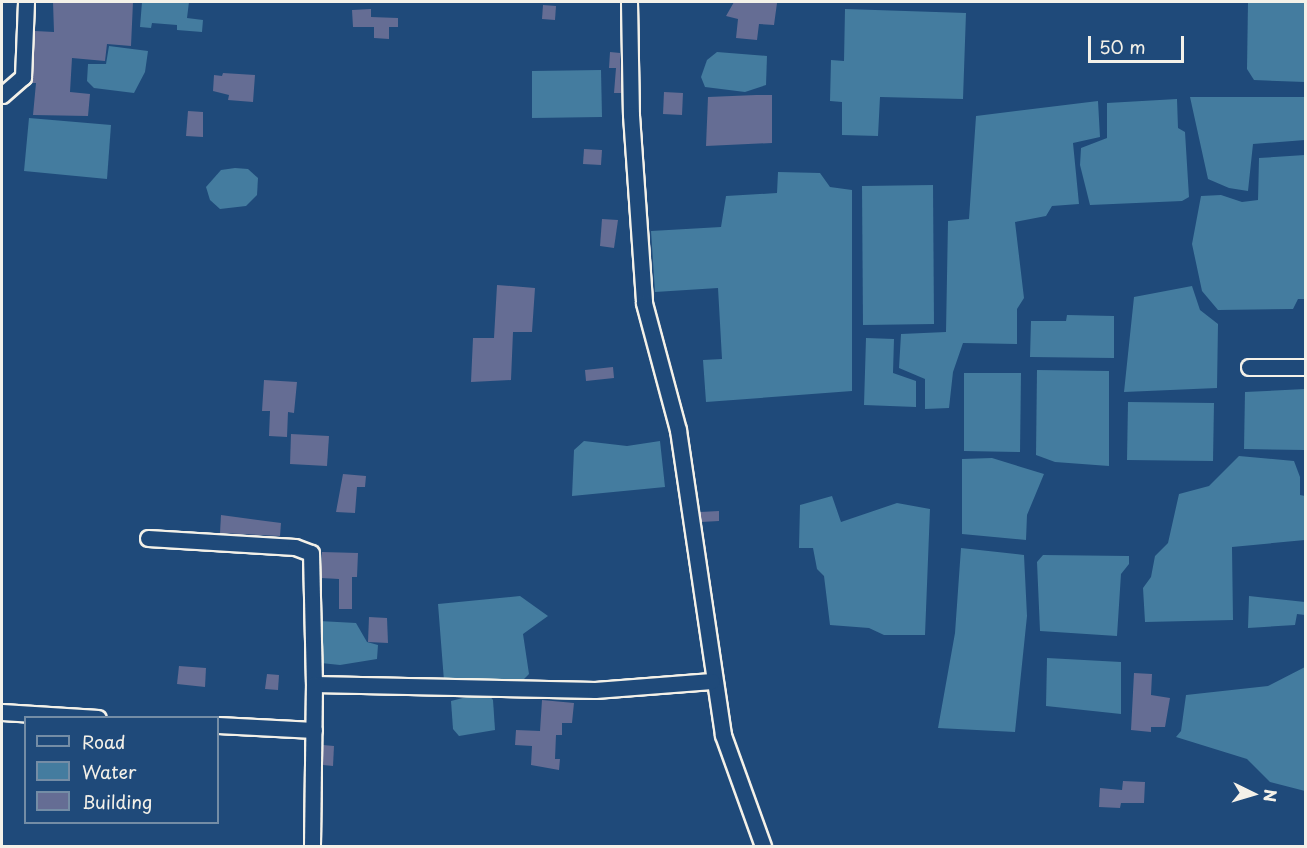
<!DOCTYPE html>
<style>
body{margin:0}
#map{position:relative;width:1307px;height:848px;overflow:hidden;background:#1f4a7a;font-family:"Playpen Sans",sans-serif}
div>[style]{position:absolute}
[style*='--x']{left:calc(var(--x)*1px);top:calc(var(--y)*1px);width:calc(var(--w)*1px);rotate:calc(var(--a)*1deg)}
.water>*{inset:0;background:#447c9f}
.building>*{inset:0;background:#656d94}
.roads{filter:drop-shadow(2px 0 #f4f1e8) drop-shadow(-2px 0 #f4f1e8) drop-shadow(0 2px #f4f1e8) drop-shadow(0 -2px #f4f1e8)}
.street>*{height:15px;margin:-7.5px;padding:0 7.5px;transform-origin:7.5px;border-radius:7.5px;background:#1f4a7a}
span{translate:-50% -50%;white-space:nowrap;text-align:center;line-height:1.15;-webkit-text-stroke:5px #1f4a7a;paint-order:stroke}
.frame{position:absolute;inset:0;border:3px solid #f4f1e8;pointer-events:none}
.legend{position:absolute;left:24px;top:716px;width:195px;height:108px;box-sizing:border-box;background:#1f4a7a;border:2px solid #748da6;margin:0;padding:8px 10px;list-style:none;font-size:18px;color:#f4f1e8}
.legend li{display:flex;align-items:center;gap:12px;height:30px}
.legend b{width:30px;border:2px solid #748da6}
.north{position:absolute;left:1223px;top:764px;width:60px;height:60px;-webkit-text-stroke:4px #1f4a7a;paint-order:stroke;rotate:95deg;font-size:16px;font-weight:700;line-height:24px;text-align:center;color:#f4f1e8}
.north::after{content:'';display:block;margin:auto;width:21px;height:27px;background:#f4f1e8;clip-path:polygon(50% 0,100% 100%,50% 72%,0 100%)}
.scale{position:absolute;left:1088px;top:36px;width:96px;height:27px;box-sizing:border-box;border:3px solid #f4f1e8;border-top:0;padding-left:8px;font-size:18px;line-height:21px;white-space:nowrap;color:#f4f1e8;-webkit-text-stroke:4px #1f4a7a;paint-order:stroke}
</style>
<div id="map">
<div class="water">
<i style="clip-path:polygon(142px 2px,189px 2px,187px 18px,203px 20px,202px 32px,177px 30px,177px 25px,152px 23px,151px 28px,140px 27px)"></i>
<i style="clip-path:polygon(1248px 2px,1305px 2px,1305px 82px,1254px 80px,1247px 69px)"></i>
<i style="clip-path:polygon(845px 9px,966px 13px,963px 99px,880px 97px,878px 136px,842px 135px,842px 102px,830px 101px,831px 60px,844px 61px)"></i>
<i style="clip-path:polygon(109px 46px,148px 51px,145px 72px,134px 93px,94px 88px,87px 81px,88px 64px,106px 64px)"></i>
<i style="clip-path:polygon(717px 52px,767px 56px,766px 85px,745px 92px,705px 87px,701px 77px,707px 60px)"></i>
<i style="clip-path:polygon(601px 70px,602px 117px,532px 118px,532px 71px)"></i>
<i style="clip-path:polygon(1190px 97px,1305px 97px,1305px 140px,1253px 144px,1248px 191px,1229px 188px,1208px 179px)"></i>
<i style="clip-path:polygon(1177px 99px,1178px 128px,1185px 132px,1189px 197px,1182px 201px,1090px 205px,1080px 165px,1081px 148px,1107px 138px,1107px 103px)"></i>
<i style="clip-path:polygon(1098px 101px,1100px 137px,1073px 143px,1079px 204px,1052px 206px,1046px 216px,1015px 222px,1024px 298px,1017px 309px,1017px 344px,963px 343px,953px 372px,949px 408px,925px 409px,925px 379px,899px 368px,901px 334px,946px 332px,948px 221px,969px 219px,976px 116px)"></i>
<i style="clip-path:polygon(29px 118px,111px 125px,107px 179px,24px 171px)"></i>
<i style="clip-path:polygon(1305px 155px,1305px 299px,1298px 299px,1293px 309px,1218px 310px,1202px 291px,1192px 244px,1201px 196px,1221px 195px,1242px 202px,1258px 200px,1259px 158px)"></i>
<i style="clip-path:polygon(235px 168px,248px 169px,258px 178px,257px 195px,246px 206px,220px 209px,210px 200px,206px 187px,221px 170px)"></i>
<i style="clip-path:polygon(778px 172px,820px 173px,830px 187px,852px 190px,852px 391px,706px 402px,703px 360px,722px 359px,718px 288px,655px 292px,651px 231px,721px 227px,726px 196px,777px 193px)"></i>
<i style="clip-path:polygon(933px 185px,934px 324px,863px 325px,862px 186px)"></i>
<i style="clip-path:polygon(1192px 286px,1200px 310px,1218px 324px,1217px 388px,1124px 392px,1134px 297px)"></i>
<i style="clip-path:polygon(1067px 315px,1114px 316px,1114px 358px,1030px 357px,1031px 321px,1066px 321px)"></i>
<i style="clip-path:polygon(866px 338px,894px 339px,893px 373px,916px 381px,916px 407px,864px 405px)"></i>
<i style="clip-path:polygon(1037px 370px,1109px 371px,1109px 466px,1055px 462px,1036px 455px)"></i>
<i style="clip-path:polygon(964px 373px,1021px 373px,1020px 452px,964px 451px)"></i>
<i style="clip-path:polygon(1305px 389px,1305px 450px,1244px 449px,1245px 392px)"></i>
<i style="clip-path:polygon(1128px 402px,1214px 403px,1213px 461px,1127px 460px)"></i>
<i style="clip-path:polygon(584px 441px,627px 446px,660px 441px,665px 487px,572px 496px,574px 450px)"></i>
<i style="clip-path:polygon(1239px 456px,1294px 461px,1300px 477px,1300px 495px,1305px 496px,1305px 540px,1232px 547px,1233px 620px,1145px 622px,1143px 588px,1151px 577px,1155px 556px,1168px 543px,1179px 494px,1209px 486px)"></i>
<i style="clip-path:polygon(992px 458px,1044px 474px,1027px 515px,1026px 540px,962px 534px,962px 459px)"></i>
<i style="clip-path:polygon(832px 496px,841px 522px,897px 503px,930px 509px,925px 635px,884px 635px,869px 628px,830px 625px,824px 576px,817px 569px,813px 548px,799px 548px,800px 505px)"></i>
<i style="clip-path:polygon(961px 548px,1024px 555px,1027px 616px,1015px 732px,938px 728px,955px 633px)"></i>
<i style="clip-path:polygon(1043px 555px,1129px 556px,1129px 564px,1121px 574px,1117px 636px,1040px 631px,1037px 562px)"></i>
<i style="clip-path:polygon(520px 596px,548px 616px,523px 634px,529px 674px,519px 684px,444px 681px,438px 604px)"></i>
<i style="clip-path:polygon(1249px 596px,1305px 602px,1305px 615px,1297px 614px,1295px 625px,1248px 628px)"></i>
<i style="clip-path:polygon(319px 621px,356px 623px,367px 642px,378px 645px,377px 659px,340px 665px,321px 663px)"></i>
<i style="clip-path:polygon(1047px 658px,1121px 662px,1121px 714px,1046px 706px)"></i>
<i style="clip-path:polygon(1305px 667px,1305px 791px,1270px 782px,1247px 759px,1176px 737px,1181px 731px,1186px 695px,1268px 686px)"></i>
<i style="clip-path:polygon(478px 694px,489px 695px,493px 700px,495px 730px,459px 736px,453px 729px,451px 701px)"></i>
</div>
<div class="building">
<i style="clip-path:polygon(53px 2px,133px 2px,131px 46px,107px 44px,105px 61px,72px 58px,70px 92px,90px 94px,88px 116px,33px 115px,36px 83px,31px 83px,35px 31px,54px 32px)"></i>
<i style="clip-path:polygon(734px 2px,777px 3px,774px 25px,759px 24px,757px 40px,736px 38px,738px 19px,726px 16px)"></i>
<i style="clip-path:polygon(543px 5px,556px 6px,555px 20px,542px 19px)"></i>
<i style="clip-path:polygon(371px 9px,371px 17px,398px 18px,398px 27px,389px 27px,389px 39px,374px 38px,374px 27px,353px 27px,352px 10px)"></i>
<i style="clip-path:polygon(610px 52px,620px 53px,621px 93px,614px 93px,616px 68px,609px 68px)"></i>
<i style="clip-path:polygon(223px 73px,255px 75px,253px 102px,228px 100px,229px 95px,213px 91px,214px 75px,222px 76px)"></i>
<i style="clip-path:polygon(664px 92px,683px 93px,682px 115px,663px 114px)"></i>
<i style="clip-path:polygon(756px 95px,772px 95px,772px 143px,706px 146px,708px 97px)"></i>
<i style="clip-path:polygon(188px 111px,203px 112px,203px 137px,186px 136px)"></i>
<i style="clip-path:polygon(584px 149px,602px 150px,601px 165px,583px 164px)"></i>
<i style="clip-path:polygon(602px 219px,618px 220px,614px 248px,600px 246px)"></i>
<i style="clip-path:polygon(497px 285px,535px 288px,532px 332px,513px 332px,511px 380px,471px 382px,473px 338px,494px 338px)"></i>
<i style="clip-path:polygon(613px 367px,614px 378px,586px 381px,585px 370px)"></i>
<i style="clip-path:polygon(264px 380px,297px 382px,294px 413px,288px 412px,287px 437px,269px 436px,270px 411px,262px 411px)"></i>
<i style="clip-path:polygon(291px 434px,329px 436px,327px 466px,290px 464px)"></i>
<i style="clip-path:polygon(343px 474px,366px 476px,365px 487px,357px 487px,355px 513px,336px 512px)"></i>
<i style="clip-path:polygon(719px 511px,719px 521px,701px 522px,700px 512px)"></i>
<i style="clip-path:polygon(221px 515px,281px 523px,280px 536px,220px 533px)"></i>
<i style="clip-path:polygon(322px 552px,358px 553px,357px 577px,352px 577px,352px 609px,339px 609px,339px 579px,321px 578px)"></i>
<i style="clip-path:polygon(369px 617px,387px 618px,388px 643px,368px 642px)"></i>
<i style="clip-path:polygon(179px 666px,206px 668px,205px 687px,177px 684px)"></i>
<i style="clip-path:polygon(1134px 673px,1152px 674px,1151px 695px,1170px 698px,1165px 727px,1151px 727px,1151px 732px,1131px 730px)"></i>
<i style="clip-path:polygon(267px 674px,279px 675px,278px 690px,265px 689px)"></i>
<i style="clip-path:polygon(542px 700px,574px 703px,572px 723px,562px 723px,562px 735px,556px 735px,555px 759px,560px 759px,559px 770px,531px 765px,532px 746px,515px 745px,516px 730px,540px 731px)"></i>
<i style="clip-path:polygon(323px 745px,334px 746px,333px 766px,323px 765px)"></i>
<i style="clip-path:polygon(1123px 781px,1145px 782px,1144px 803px,1121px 803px,1120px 808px,1099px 807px,1100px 788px,1122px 790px)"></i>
</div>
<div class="roads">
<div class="street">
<i style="--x:629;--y:2;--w:113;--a:89"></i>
<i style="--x:631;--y:115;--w:188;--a:86"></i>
<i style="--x:644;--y:303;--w:131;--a:75"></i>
<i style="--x:678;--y:430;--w:308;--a:81.6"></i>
<i style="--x:723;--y:735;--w:118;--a:70.2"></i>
<i style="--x:2;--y:95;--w:28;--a:-41"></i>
<i style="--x:23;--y:77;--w:75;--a:-87.7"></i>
<i style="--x:1249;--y:367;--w:57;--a:0"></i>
<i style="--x:148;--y:538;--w:147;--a:3.5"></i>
<i style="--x:295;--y:547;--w:17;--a:21"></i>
<i style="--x:311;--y:553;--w:131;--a:88.7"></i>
<i style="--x:314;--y:684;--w:281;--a:1.2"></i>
<i style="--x:595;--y:690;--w:117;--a:-4.4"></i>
<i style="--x:2;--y:712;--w:96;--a:3.6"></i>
<i style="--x:218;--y:725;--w:96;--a:3"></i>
<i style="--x:312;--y:846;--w:162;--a:-89.3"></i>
</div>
</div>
<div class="frame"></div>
<ul class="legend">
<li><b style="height:8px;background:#1f4a7a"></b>Road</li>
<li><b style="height:16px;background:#447c9f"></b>Water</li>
<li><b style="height:16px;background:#656d94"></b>Building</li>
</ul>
<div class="north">N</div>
<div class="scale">50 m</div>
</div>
